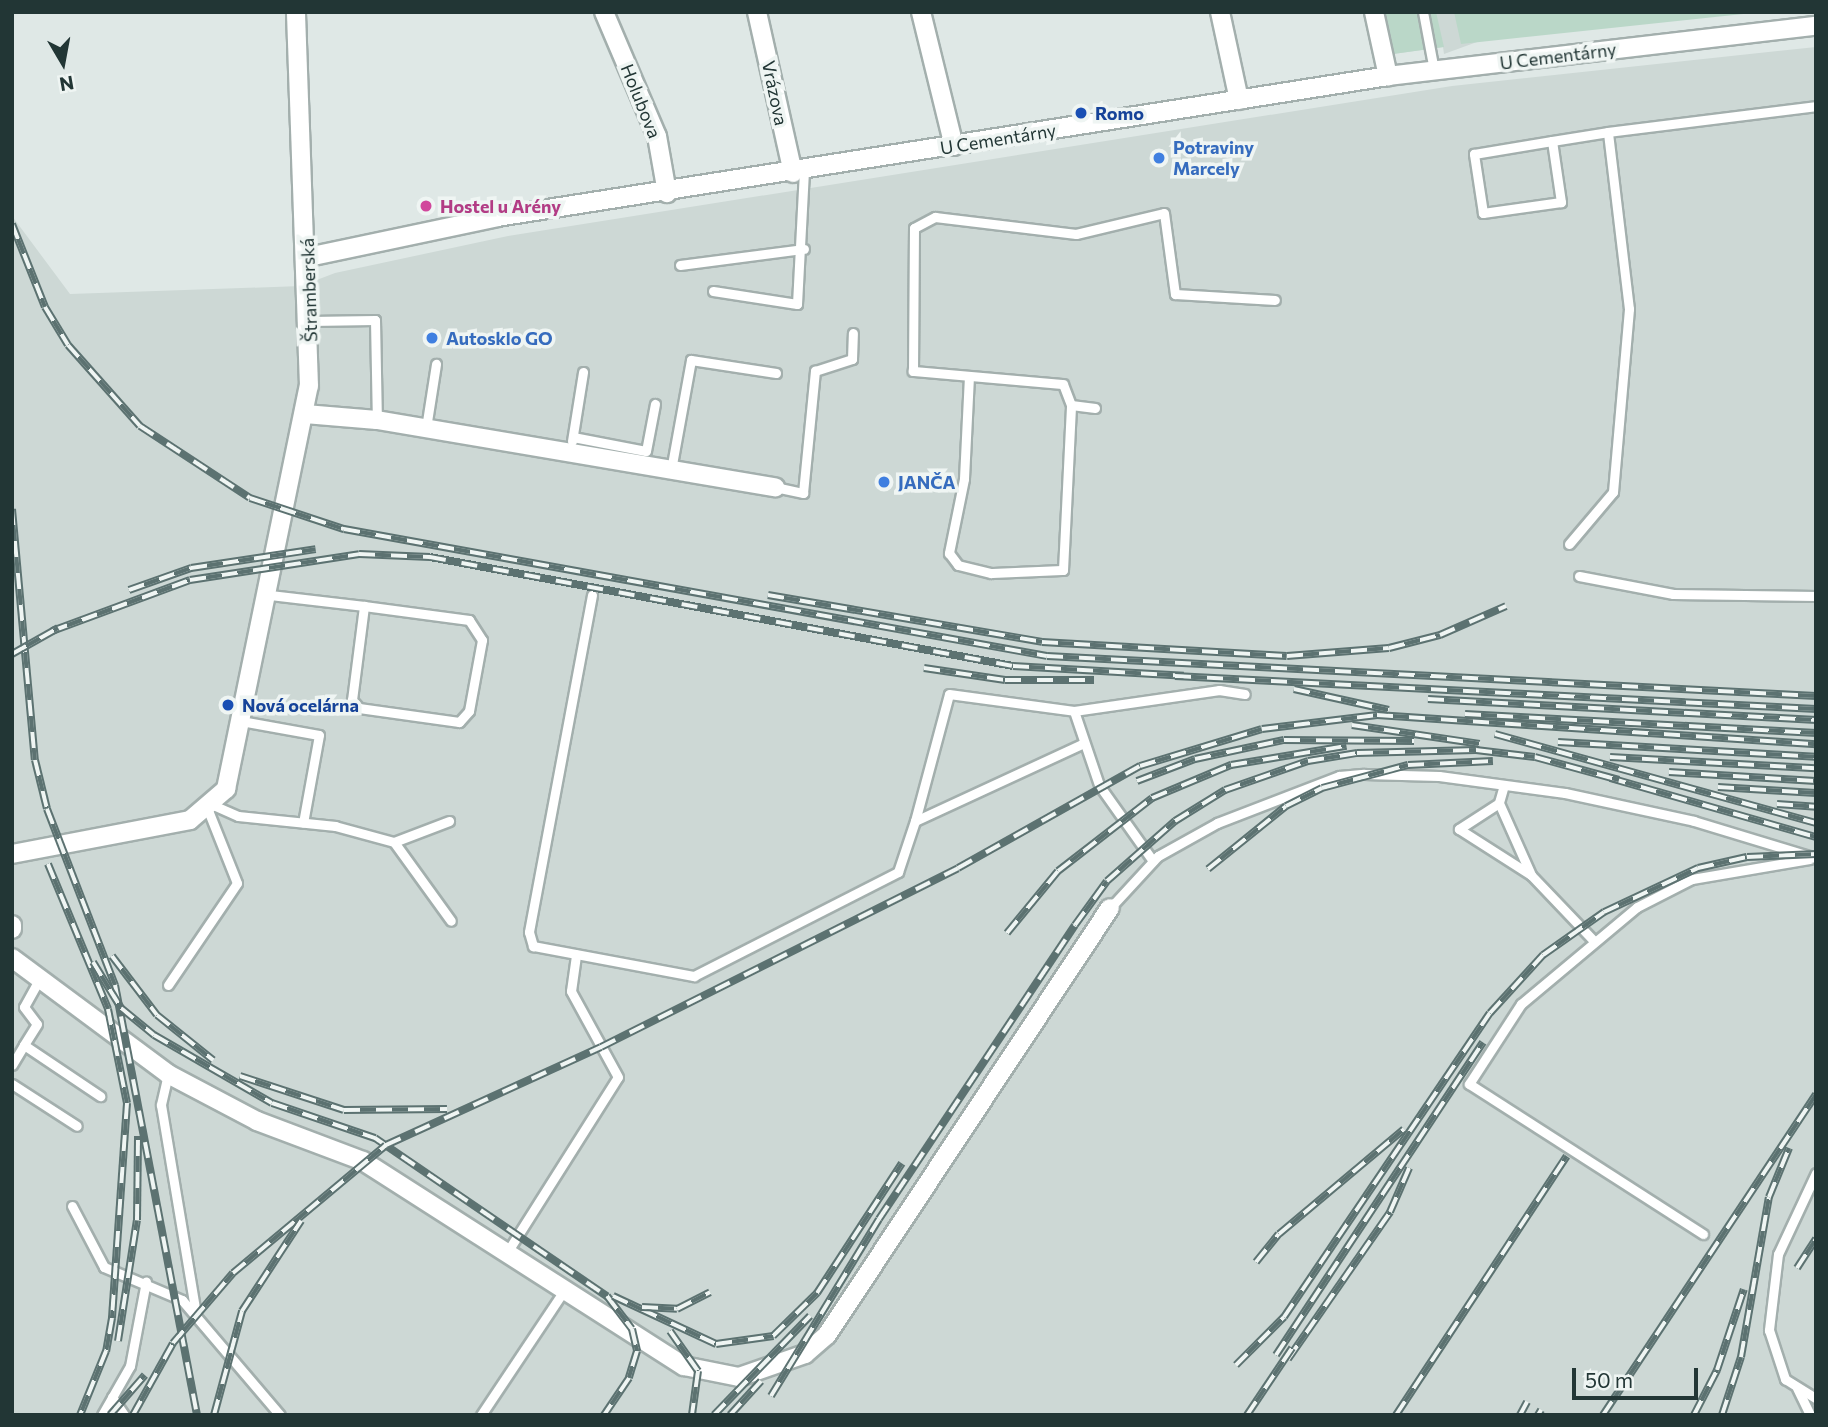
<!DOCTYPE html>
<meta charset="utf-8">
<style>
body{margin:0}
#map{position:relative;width:1828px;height:1427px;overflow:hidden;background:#dfe8e6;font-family:Commissioner,sans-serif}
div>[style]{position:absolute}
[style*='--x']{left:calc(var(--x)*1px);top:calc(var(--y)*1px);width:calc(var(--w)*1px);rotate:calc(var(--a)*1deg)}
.built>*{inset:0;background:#cdd8d5}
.green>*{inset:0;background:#bad7c8}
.roads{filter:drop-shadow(2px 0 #a3afad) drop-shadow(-2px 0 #a3afad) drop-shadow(0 2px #a3afad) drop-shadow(0 -2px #a3afad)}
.service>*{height:9px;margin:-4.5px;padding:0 4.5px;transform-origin:4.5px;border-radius:4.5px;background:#fff}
.minor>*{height:18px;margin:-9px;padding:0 9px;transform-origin:9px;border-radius:9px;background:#fff}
.rail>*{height:8px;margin-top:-4px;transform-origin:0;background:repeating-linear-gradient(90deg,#eff5f3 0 16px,#5c7271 0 32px);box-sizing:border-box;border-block:2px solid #5c7271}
.dots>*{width:19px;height:19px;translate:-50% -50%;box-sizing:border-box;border:4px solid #eff5f3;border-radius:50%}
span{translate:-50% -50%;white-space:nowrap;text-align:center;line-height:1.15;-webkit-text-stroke:7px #eff5f3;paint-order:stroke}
.street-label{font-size:18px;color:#223635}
.transit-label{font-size:18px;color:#164399;font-weight:700}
.left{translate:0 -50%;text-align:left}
.shop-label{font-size:18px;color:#366cbe;font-weight:700}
.hotel-label{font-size:18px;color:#b23c85;font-weight:700}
.frame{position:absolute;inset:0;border:14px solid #223635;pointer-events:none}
.north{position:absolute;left:28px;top:28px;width:70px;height:70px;-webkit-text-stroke:5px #eff5f3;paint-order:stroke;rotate:170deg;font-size:19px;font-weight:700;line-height:28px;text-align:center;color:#223635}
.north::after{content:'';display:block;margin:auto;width:24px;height:32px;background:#223635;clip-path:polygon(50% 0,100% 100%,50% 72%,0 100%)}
.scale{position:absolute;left:1572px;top:1368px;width:126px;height:32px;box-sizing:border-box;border:4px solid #223635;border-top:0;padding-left:9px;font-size:21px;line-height:24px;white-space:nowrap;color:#223635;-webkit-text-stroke:5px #eff5f3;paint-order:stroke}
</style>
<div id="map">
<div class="built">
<i style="clip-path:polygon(1384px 12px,1473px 12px,1477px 42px,1444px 54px,1443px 47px,1393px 54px)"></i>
<i style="clip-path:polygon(1816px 47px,1816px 1415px,12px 1415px,12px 216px,70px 294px,301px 286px,335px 273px,508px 236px,1452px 86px)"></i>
</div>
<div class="green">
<i style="clip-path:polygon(1385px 12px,1436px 12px,1444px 47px,1393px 54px)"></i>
<i style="clip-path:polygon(1454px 12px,1762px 12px,1461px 44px)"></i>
</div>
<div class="roads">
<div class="service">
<i style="--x:1423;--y:12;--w:59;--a:79.3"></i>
<i style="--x:1552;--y:141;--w:62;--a:81.6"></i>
<i style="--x:1561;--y:202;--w:79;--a:172"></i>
<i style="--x:1483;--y:213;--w:60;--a:-98.7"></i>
<i style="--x:1474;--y:154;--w:79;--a:-9.5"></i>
<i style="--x:1552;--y:141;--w:57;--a:-9.1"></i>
<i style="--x:680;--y:265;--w:125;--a:-7.4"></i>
<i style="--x:713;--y:291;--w:85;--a:8.8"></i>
<i style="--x:797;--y:304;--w:133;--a:-87"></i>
<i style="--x:310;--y:321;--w:65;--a:-0.9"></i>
<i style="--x:375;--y:320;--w:100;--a:88.9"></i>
<i style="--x:969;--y:376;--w:103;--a:92.8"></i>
<i style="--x:964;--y:479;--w:76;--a:101.5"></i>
<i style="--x:949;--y:553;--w:15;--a:53"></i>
<i style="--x:958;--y:565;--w:34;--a:14"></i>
<i style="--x:991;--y:573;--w:72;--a:-2.4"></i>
<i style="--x:1063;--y:570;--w:165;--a:-87.2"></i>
<i style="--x:1095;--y:408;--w:24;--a:-173"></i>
<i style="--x:1071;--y:405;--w:22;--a:-111"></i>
<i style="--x:1063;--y:384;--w:151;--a:-175"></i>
<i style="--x:913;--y:371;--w:143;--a:-89.6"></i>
<i style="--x:914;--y:228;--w:24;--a:-28"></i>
<i style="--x:935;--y:217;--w:142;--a:6.9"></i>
<i style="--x:1076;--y:234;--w:90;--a:-13.4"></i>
<i style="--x:1164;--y:213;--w:82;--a:82.3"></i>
<i style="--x:1175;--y:294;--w:100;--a:3.4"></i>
<i style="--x:426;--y:428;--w:65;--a:-81.1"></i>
<i style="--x:573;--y:437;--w:74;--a:10.9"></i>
<i style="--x:646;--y:451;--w:48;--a:-79.2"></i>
<i style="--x:572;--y:441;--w:70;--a:-80.9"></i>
<i style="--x:671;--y:470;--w:112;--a:-79.7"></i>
<i style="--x:691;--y:360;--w:86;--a:8.7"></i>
<i style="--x:775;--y:487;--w:29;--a:12"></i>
<i style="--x:803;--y:493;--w:123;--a:-84.4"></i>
<i style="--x:815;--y:371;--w:39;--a:-18"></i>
<i style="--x:852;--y:359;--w:26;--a:-88"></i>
<i style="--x:1569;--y:544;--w:68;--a:-49.8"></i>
<i style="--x:1613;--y:492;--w:184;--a:-85"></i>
<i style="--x:1629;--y:309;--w:178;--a:-96.8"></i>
<i style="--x:1608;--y:132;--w:210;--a:-7.1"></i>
<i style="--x:1579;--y:576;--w:96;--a:10.8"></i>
<i style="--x:1673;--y:594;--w:143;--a:0.8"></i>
<i style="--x:270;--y:595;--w:95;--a:6.7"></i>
<i style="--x:364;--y:606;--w:106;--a:7.6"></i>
<i style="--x:469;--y:620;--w:24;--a:57"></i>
<i style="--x:482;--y:640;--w:72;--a:100.4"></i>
<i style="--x:469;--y:711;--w:15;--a:132"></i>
<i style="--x:459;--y:722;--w:101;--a:-172"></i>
<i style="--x:359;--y:708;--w:11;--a:-131"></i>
<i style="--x:352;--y:700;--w:95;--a:-82.7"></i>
<i style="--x:592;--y:595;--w:343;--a:100.6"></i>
<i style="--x:529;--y:932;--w:15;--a:74"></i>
<i style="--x:533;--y:946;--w:164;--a:10.6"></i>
<i style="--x:694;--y:976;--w:229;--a:-27"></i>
<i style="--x:898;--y:872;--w:54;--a:-71.6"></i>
<i style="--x:1074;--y:711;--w:147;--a:-8.2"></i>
<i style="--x:1219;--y:690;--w:26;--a:9"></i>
<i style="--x:241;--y:721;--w:79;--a:10.2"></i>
<i style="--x:319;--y:735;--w:89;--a:100.3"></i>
<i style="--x:1084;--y:743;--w:186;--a:155.2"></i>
<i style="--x:915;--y:821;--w:131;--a:-75"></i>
<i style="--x:949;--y:694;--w:126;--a:7.7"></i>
<i style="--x:1074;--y:711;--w:78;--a:71.3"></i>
<i style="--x:1099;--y:785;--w:93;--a:54.6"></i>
<i style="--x:1504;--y:785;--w:19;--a:106"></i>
<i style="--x:1499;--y:803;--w:48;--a:147"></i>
<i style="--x:1459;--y:829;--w:85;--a:32.6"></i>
<i style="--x:1531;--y:875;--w:91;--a:46.3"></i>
<i style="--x:1499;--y:803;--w:79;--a:66"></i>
<i style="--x:213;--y:805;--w:27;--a:24"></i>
<i style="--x:238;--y:816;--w:98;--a:5.9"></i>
<i style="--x:335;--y:826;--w:61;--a:15.2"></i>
<i style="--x:394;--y:842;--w:97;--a:54.2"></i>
<i style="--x:394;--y:842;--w:59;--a:-20.9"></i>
<i style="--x:1110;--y:908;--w:71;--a:-47.3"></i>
<i style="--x:1158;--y:856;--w:68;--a:-29.2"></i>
<i style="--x:1217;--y:823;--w:131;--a:-21.1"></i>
<i style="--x:1339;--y:776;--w:25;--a:-5"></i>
<i style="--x:1364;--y:774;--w:75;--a:1.5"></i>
<i style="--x:1439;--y:776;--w:127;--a:7.7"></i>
<i style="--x:1565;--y:793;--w:132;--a:12.2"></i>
<i style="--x:1694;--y:821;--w:127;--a:16.9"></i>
<i style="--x:40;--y:978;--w:33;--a:119"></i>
<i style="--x:24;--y:1007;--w:21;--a:53"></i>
<i style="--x:37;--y:1024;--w:25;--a:122"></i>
<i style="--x:24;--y:1045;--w:92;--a:33.9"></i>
<i style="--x:168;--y:985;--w:123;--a:-55.9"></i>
<i style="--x:237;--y:883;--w:79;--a:-111.7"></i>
<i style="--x:12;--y:1065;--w:23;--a:-59"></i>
<i style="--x:168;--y:1074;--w:32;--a:103"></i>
<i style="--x:161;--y:1105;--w:212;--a:80.5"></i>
<i style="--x:12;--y:1084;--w:77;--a:32.9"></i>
<i style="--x:1816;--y:1173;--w:89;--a:115.1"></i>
<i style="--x:1778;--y:1254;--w:77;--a:96.8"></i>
<i style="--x:1769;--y:1330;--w:52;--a:71.9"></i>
<i style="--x:1785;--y:1379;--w:36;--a:32"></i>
<i style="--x:72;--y:1206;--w:69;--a:62.3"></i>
<i style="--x:104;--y:1267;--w:85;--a:22.9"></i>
<i style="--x:182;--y:1300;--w:151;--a:49.6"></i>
<i style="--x:1703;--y:1234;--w:278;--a:-147.3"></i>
<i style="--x:1469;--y:1084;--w:95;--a:-57"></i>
<i style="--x:1521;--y:1004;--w:151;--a:-39.9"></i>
<i style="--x:1637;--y:907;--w:62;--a:-27"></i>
<i style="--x:1692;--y:879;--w:119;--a:-9.7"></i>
<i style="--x:506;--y:1254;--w:209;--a:-57.7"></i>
<i style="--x:618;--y:1077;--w:98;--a:-118.7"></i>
<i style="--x:571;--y:991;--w:37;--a:-82"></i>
<i style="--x:1797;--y:1388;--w:30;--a:64"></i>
<i style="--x:112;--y:1397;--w:22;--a:56"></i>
<i style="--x:102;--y:1415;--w:56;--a:-60.3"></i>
<i style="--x:130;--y:1366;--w:86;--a:-79.3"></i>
<i style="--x:481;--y:1415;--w:148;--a:-56.3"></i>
</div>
<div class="minor">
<i style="--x:604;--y:12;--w:135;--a:66.9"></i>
<i style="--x:657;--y:136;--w:58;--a:80"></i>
<i style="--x:757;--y:12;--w:165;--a:77.4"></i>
<i style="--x:921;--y:12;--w:138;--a:76.2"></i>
<i style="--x:1220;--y:12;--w:90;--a:77.8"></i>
<i style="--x:1374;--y:12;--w:66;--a:77.7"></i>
<i style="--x:308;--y:257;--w:193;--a:-11.9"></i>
<i style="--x:497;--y:217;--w:902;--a:-8.99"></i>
<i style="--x:1388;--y:76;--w:431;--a:-6.7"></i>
<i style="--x:305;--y:414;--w:72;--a:4.8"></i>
<i style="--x:377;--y:420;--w:404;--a:9.6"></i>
<i style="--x:12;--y:854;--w:181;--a:-10.8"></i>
<i style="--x:190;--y:820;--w:48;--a:-40.7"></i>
<i style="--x:226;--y:789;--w:411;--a:-78.4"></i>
<i style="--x:309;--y:386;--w:374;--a:-92"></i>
<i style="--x:12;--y:925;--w:4;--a:90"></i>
<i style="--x:12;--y:958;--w:194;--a:36.6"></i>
<i style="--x:168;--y:1074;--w:101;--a:27.8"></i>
<i style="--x:257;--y:1121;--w:113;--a:20.7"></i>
<i style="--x:363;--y:1161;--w:381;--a:32.6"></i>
<i style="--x:684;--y:1366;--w:56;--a:11.3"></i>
<i style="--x:739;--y:1377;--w:70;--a:-19.2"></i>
<i style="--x:805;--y:1354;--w:29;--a:-41"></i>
<i style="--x:827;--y:1335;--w:512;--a:-56.47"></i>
</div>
</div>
<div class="rail">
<i style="--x:12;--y:224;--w:89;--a:68.3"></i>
<i style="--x:45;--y:307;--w:44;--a:58.8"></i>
<i style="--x:68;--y:345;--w:108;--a:48.4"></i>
<i style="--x:140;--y:426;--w:131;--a:33.2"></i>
<i style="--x:250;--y:498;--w:99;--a:18.3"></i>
<i style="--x:344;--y:529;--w:714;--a:10.24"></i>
<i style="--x:1047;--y:656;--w:770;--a:2.98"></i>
<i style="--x:12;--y:509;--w:252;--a:84.8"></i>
<i style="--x:35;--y:760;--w:50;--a:76.2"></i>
<i style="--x:47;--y:809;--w:189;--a:68.9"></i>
<i style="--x:115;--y:985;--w:438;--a:79.2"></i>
<i style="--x:129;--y:590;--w:66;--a:-19.5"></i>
<i style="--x:191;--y:568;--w:126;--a:-8.6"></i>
<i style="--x:768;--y:595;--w:278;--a:9.7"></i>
<i style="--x:1042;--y:642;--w:245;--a:3.3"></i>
<i style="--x:1287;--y:656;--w:102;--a:-4.5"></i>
<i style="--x:1389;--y:648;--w:53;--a:-14.3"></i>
<i style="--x:1440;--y:635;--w:72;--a:-23.7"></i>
<i style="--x:52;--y:631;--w:147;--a:-20.3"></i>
<i style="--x:190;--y:580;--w:171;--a:-8.7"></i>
<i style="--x:359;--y:554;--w:71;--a:2.4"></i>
<i style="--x:430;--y:557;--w:593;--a:10.59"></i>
<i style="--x:1013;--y:666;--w:171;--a:3.3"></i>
<i style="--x:12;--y:654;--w:53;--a:-29.5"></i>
<i style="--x:924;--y:668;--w:82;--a:8.4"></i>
<i style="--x:1005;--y:680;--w:89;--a:0"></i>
<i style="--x:1175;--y:676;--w:642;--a:2.95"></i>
<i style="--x:1294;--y:689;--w:97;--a:12.5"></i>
<i style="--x:1428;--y:699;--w:389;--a:3.1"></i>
<i style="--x:1465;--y:714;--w:352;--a:3.1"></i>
<i style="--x:1352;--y:725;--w:129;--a:8.4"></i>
<i style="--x:1495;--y:734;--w:333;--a:15.5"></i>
<i style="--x:1558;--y:742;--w:258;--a:3.3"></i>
<i style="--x:1610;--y:757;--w:206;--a:3.1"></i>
<i style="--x:1669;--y:772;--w:147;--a:3.5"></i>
<i style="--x:1610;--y:778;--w:214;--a:16"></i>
<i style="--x:1137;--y:781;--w:62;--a:-20.8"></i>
<i style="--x:1195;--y:759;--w:91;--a:-12.1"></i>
<i style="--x:1284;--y:740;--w:130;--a:0.4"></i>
<i style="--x:1718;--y:787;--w:98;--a:3.5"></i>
<i style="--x:1777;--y:804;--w:39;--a:4"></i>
<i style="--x:48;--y:864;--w:157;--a:67.5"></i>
<i style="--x:108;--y:1009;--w:96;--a:78.6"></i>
<i style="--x:127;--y:1103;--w:216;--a:94"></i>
<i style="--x:112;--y:1318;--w:34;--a:100"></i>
<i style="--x:106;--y:1351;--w:69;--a:112.1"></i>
<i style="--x:1208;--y:869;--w:100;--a:-38.9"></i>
<i style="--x:1286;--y:806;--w:40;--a:-26.6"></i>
<i style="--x:1322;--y:788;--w:89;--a:-15"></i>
<i style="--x:1408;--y:765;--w:85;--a:-2.7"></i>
<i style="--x:1007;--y:933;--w:80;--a:-50.6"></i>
<i style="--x:1058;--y:871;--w:119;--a:-37.8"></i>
<i style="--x:1152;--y:798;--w:86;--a:-22.7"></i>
<i style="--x:1231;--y:765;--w:117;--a:-9.4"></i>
<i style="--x:112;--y:956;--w:74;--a:52.7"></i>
<i style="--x:157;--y:1015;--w:72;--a:38.8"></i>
<i style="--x:93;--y:962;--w:54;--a:58.7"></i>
<i style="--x:121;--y:1008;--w:43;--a:39.3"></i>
<i style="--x:154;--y:1035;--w:136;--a:30"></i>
<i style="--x:272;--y:1103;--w:109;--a:18.8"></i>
<i style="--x:375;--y:1138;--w:281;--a:34.3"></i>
<i style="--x:607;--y:1296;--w:41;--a:52.9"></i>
<i style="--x:632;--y:1329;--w:23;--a:77"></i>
<i style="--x:637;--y:1351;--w:28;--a:107"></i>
<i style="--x:629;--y:1378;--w:45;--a:124"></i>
<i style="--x:240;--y:1076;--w:109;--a:18.1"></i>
<i style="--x:344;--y:1110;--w:103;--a:-0.6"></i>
<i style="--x:1256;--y:1262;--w:36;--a:-51"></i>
<i style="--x:1279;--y:1234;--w:163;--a:-40"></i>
<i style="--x:1797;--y:1268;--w:35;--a:-57"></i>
<i style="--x:613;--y:1296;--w:114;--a:25"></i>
<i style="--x:716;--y:1344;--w:58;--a:-8"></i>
<i style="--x:773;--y:1336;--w:62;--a:-44.3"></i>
<i style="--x:817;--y:1293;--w:155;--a:-56.8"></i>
<i style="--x:642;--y:1307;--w:35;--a:3"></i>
<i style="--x:677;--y:1309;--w:37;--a:-27"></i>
<i style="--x:670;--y:1331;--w:49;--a:55"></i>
<i style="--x:698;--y:1371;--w:44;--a:97.8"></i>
<i style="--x:118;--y:1341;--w:122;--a:-81.1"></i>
<i style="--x:137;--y:1220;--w:84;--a:-89.3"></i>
<i style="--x:1276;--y:1355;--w:375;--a:-56.5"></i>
<i style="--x:1288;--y:1359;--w:179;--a:-55.2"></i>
<i style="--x:1390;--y:1212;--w:48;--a:-66.6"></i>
<i style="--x:1236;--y:1365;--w:68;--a:-45"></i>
<i style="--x:1284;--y:1317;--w:367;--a:-55.9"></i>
<i style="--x:1490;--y:1013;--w:79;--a:-47.6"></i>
<i style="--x:1543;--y:955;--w:75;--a:-35.2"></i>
<i style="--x:1604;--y:912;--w:104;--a:-25.1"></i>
<i style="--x:1698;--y:868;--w:50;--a:-12.7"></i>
<i style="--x:1747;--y:857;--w:69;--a:-2.5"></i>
<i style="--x:771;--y:1396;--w:207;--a:-58.6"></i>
<i style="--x:879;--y:1219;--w:353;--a:-56.3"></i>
<i style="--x:1075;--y:925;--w:54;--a:-54"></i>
<i style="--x:1107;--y:881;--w:91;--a:-41.4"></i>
<i style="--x:1175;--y:821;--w:59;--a:-31.8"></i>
<i style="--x:1225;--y:790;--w:88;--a:-19.3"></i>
<i style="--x:1308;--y:761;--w:50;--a:-9.3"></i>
<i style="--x:1357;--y:753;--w:119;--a:-1.4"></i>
<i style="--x:1476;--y:750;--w:59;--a:6.8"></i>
<i style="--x:1535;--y:757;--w:87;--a:15.3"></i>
<i style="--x:110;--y:1415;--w:53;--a:-48.8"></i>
<i style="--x:133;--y:1415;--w:82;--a:-60.9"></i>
<i style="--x:173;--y:1343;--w:92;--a:-49.4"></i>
<i style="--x:233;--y:1273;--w:199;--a:-39.9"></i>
<i style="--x:386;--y:1145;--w:236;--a:-24.5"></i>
<i style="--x:601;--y:1047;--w:399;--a:-26.6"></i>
<i style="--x:958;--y:868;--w:209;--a:-29.3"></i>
<i style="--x:1140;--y:766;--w:127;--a:-16.9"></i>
<i style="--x:1262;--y:729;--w:116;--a:-6.9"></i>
<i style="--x:1377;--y:715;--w:440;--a:3.8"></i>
<i style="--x:214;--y:1415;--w:108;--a:-74.9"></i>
<i style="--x:242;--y:1311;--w:108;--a:-56.8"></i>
<i style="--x:714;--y:1415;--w:138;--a:-45.9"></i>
<i style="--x:730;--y:1415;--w:46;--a:-47.6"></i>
<i style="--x:1247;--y:1415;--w:81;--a:-56.1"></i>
<i style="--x:1396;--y:1415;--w:310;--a:-56.6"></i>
<i style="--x:1520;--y:1415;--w:15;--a:-62"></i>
<i style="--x:1538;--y:1415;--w:6;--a:-59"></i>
<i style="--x:1603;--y:1415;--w:385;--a:-56.4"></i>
<i style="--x:1694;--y:1415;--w:51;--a:-62.9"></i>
<i style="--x:1717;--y:1370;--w:85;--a:-71.6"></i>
<i style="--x:1722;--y:1415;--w:61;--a:-71.9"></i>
<i style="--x:1741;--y:1357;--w:162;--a:-80.1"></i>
<i style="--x:1769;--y:1197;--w:53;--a:-67.8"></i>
</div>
<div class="dots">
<i style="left:1081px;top:113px;background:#1a4fb4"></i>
<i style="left:1159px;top:158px;background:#3f7fe0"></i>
<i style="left:426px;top:206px;background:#d1479c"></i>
<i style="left:432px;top:338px;background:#3f7fe0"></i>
<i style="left:884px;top:482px;background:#3f7fe0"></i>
<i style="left:228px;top:705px;background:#1a4fb4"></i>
</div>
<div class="street-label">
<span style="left:1558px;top:56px;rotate:-7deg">U Cementárny</span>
<span style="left:775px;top:93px;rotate:78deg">Vrázova</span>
<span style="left:641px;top:101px;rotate:68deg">Holubova</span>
<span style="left:998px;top:139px;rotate:-9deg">U Cementárny</span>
<span style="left:309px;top:290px;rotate:-92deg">Štramberská</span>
</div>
<div class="transit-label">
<span class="left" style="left:1095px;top:113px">Romo</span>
<span class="left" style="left:242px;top:705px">Nová ocelárna</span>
</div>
<div class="shop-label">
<span class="left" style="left:1173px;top:158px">Potraviny<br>Marcely</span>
<span class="left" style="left:446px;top:338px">Autosklo GO</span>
<span class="left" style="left:898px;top:482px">JANČA</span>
</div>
<div class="hotel-label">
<span class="left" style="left:440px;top:206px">Hostel u Arény</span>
</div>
<div class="frame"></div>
<div class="north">N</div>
<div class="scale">50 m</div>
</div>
